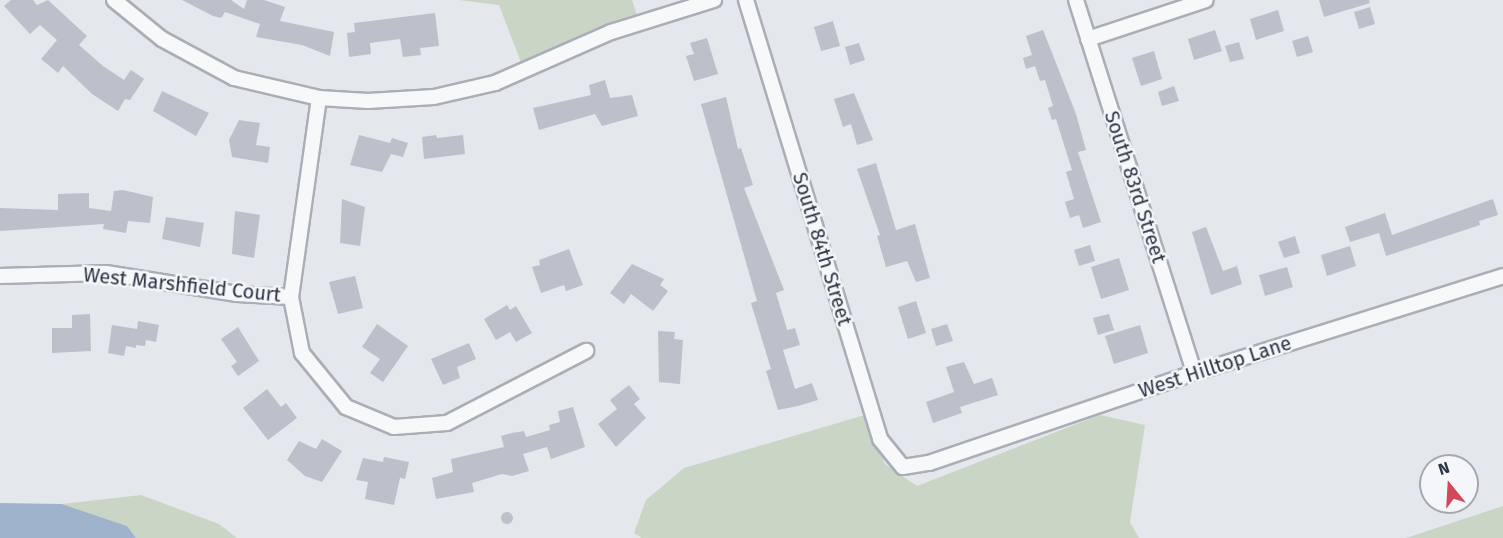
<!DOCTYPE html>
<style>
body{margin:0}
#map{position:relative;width:1503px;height:538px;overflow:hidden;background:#e4e7ec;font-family:"Fira Sans",sans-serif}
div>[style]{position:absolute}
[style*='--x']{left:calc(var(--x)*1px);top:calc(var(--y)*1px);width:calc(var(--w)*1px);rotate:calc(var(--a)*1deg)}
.green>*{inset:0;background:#c9d6c5}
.water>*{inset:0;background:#9fb4cc}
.building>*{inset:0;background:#bbc0ca}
.round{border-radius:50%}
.roads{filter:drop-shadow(2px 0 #a9aeb7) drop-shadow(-2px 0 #a9aeb7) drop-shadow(0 2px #a9aeb7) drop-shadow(0 -2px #a9aeb7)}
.minor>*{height:14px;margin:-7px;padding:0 7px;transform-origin:7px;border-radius:7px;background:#f7f8fa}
span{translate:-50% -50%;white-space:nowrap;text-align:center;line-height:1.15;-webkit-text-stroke:5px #f4f6f9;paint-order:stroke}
.street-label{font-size:20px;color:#2b3445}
.north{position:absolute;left:1419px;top:454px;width:60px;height:60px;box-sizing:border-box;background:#f4f6f9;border:2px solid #a4a8b1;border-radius:50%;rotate:342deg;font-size:16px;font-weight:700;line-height:24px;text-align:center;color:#2b3445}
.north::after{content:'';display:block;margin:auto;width:21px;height:27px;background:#d1495b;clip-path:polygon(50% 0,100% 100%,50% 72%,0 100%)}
</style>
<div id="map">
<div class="green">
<i style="clip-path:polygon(459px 0,632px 0,637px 15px,522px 65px,499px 5px)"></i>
<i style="clip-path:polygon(865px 415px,885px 464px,917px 486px,1100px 415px,1145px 425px,1130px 522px,1139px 538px,642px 538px,634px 533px,646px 500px,684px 468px)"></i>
<i style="clip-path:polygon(141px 495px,219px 524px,237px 538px,136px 538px,127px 526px,62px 504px)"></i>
<i style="clip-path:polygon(1503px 506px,1503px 538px,1406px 538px)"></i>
</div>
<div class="water">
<i style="clip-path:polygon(0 503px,62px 504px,127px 526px,136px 538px,0 538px)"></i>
</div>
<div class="building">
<i style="clip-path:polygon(11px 0,33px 0,37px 5px,48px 0,87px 36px,79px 45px,103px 66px,124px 80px,131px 70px,144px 79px,130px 100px,125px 99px,118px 111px,92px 94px,63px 66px,58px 73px,41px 59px,57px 40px,40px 25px,30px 34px,4px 6px)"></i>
<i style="clip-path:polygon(182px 0,231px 0,244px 9px,247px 0,264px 0,285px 7px,280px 21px,334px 32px,330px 56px,302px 45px,256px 37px,260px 24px,225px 12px,221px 18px,213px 16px)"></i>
<i style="clip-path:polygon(1319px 0,1369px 0,1370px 3px,1324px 17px)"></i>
<i style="clip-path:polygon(1370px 7px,1375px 24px,1359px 29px,1354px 12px)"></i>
<i style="clip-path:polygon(1278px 10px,1284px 31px,1256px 40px,1250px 19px)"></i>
<i style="clip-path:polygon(435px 13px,439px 46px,420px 48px,421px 55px,403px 57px,400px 39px,370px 43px,371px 54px,349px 57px,347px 33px,355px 32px,354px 23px)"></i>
<i style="clip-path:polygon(833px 21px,840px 46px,821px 51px,814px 27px)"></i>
<i style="clip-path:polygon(1043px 30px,1076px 114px,1086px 150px,1078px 152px,1101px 222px,1083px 228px,1079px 215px,1070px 218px,1065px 202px,1074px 199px,1066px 172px,1072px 170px,1056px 119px,1052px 120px,1048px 108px,1053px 106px,1045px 80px,1040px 81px,1035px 66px,1026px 69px,1023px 58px,1032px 55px,1026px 36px)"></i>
<i style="clip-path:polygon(1215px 30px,1222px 51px,1194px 60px,1188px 39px)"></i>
<i style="clip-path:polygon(1308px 36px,1313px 52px,1297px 57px,1292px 41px)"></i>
<i style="clip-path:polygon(707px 38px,718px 74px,694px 81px,686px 56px,694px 54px,690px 43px)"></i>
<i style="clip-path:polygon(1239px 42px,1244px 59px,1230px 62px,1225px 46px)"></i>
<i style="clip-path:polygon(859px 43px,865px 60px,850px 65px,845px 47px)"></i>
<i style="clip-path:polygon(1154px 51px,1162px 79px,1141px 86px,1132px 58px)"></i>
<i style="clip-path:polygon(605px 80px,610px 98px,632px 95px,638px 116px,602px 126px,595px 114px,539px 130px,533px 108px,591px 95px,589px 85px)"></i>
<i style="clip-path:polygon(1174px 86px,1179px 101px,1162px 106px,1158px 92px)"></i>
<i style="clip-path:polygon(162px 91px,209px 113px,196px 136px,153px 111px)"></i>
<i style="clip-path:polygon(854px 93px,873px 140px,857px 145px,851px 124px,843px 127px,834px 99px)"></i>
<i style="clip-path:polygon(726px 97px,738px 149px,741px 148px,753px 185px,744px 188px,784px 290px,776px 293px,786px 326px,787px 330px,795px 328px,800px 345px,783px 350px,795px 389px,812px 383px,818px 400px,798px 406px,778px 410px,766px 371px,771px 369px,751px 303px,757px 301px,701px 104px)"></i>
<i style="clip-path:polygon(239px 120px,260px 123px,256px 145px,270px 147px,268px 163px,232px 157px,229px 140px)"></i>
<i style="clip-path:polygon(359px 135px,390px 143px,392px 138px,408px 143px,403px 157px,391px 154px,382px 172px,350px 165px)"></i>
<i style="clip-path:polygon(436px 135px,437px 138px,463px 135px,465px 154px,424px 159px,422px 137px)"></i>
<i style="clip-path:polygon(876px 163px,896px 230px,915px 224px,930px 278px,916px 282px,907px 261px,886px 267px,877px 236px,880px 235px,857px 169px)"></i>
<i style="clip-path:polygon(123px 190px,153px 197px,150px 223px,128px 221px,126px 233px,103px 229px,104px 224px,0 231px,0 208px,58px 210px,58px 194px,89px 193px,89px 208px,111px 211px,114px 191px)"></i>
<i style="clip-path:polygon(342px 199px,365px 207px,360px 246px,340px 243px)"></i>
<i style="clip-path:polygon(1493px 199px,1498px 215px,1479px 221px,1480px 225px,1386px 256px,1379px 233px,1350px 242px,1345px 227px,1385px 213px,1392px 235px)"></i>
<i style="clip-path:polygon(235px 211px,260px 215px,254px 258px,232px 254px)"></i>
<i style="clip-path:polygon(166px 217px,204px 223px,200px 247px,162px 239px)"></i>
<i style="clip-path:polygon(1206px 227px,1223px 271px,1237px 266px,1242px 284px,1211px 295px,1192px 232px)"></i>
<i style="clip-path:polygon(1295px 236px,1300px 253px,1284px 258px,1278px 242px)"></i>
<i style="clip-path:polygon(1090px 245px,1095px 261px,1079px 266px,1074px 250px)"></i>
<i style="clip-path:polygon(1350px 246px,1356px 266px,1327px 276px,1321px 255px)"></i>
<i style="clip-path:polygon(569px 249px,583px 285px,566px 291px,564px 285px,541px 293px,532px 267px,540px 265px,539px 260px)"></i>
<i style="clip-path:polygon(1119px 258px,1129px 290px,1101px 299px,1091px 267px)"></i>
<i style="clip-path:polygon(632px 264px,664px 279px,660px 285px,668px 291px,653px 311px,631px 294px,624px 304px,610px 293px)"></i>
<i style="clip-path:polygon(1287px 267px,1293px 287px,1265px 296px,1259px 275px)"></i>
<i style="clip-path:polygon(355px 276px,363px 308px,338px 314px,329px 282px)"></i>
<i style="clip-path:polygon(916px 301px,926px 333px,908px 339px,898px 307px)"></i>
<i style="clip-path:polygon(507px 305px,510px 310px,516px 306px,532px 333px,516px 342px,510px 332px,496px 340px,484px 319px)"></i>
<i style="clip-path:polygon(90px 314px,91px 351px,52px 353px,52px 328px,72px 328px,72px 315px)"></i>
<i style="clip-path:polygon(1109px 314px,1114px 330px,1098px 335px,1093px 318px)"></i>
<i style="clip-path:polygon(138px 321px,159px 325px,156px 342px,146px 340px,145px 346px,136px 345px,136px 348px,126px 346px,124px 356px,108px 353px,112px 325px,137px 329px)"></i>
<i style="clip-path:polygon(377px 324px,408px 346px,383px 382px,370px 373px,380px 359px,362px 347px)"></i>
<i style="clip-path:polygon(947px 324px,953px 341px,936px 346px,931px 329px)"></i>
<i style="clip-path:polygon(1140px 325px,1148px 353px,1114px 364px,1105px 336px)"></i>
<i style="clip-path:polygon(238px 327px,259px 361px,238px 376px,231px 366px,237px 362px,221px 339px)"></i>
<i style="clip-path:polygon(658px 331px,675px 332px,674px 339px,683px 340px,680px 384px,659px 382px)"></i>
<i style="clip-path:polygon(469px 343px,476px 359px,457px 367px,460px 378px,443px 385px,431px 359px)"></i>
<i style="clip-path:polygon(964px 362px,974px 384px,992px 378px,998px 395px,960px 407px,962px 413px,933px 423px,926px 402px,954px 392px,946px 367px)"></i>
<i style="clip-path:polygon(629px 385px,640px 399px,634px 404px,646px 418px,616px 447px,598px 424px,617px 409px,610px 400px)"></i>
<i style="clip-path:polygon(267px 389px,281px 407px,286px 403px,297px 418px,268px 440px,243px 408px)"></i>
<i style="clip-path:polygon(573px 407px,585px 447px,551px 459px,547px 447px,523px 454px,529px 471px,512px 476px,502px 474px,472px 483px,474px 492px,436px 499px,432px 478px,453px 472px,451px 459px,504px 447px,501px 436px,512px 433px,524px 431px,526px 437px,550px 430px,549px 425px,560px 422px,558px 411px)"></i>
<i style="clip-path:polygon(322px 439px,342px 451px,322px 482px,305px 476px,287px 460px,299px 441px,316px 449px)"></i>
<i style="clip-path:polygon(384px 457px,409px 462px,405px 479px,400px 478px,394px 505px,365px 499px,368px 482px,356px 480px,363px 458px,383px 462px)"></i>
<i class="round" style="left:501px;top:512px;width:12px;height:12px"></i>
</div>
<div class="roads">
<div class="minor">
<i style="--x:114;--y:0;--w:62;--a:39.1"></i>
<i style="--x:162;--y:39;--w:82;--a:28.4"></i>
<i style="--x:234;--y:78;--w:87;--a:13.2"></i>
<i style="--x:319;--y:98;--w:49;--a:3.5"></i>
<i style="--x:368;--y:101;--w:66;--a:-3.5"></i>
<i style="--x:434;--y:97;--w:63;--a:-12.9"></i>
<i style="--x:495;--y:83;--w:127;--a:-23.7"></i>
<i style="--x:611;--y:32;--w:108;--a:-17.3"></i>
<i style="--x:746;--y:0;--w:459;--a:73"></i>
<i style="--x:880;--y:439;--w:36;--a:51"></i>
<i style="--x:903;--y:467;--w:26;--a:-9"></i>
<i style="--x:929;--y:463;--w:280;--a:-18.8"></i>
<i style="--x:1194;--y:373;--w:324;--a:-17.4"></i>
<i style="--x:1076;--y:0;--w:391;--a:72.4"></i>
<i style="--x:1088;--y:39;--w:124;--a:-18.3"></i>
<i style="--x:319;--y:98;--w:201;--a:98"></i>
<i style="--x:291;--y:297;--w:57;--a:78.9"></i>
<i style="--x:302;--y:353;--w:70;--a:50.8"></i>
<i style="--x:346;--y:407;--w:52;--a:22.6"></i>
<i style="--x:394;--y:427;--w:53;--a:-4.3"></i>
<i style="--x:447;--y:423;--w:157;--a:-27.4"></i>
<i style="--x:0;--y:276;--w:106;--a:-1.6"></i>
<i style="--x:106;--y:273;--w:133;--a:9.1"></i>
<i style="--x:237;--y:294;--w:54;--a:3.2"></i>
</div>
</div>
<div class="street-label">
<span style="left:1135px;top:187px;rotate:72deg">South 83rd Street</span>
<span style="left:822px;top:249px;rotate:73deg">South 84th Street</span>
<span style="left:182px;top:285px;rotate:6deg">West Marshfield Court</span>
<span style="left:1215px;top:367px;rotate:-18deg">West Hilltop Lane</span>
</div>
<div class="north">N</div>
</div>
